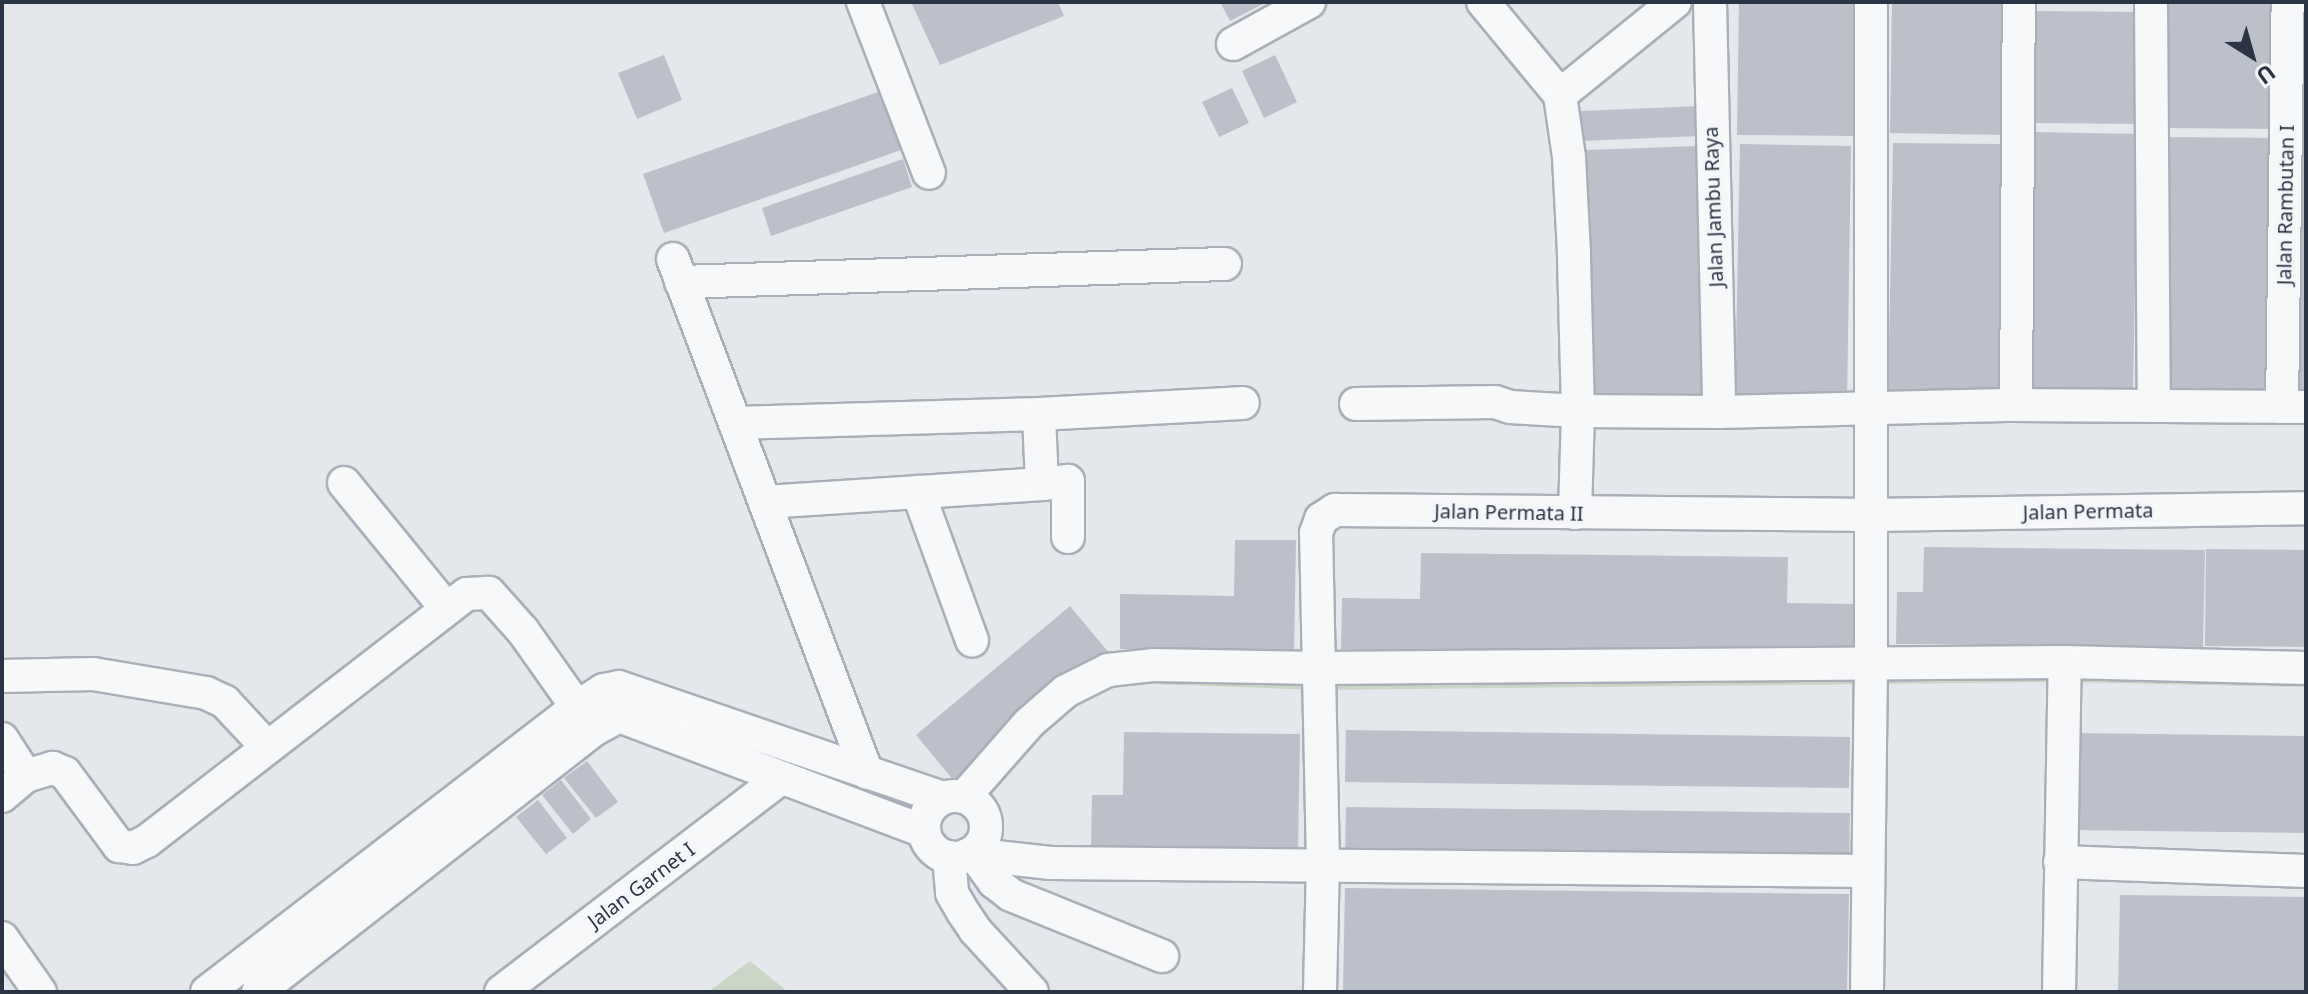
<!DOCTYPE html>
<style>
body{margin:0}
#map{position:relative;width:2308px;height:994px;overflow:hidden;background:#e4e7ec;font-family:"Noto Sans",sans-serif}
div>[style]{position:absolute}
[style*='--x']{left:calc(var(--x)*1px);top:calc(var(--y)*1px);width:calc(var(--w)*1px);rotate:calc(var(--a)*1deg)}
.green>*{inset:0;background:#c9d6c5}
.building>*{inset:0;background:#bbc0ca}
.roads{filter:drop-shadow(2px 0 #a9aeb7) drop-shadow(-2px 0 #a9aeb7) drop-shadow(0 2px #a9aeb7) drop-shadow(0 -2px #a9aeb7)}
.minor>*{height:32px;margin:-16px;padding:0 16px;transform-origin:16px;border-radius:16px;background:#f7f8fa}
.minor>.ring{margin:-16px;padding:0;box-sizing:content-box;background:none;border:32px solid #f7f8fa;border-radius:50%}
span{translate:-50% -50%;white-space:nowrap;text-align:center;line-height:1.15;-webkit-text-stroke:7px #f4f6f9;paint-order:stroke}
.street-label{font-size:20px;color:#2b3445}
.frame{position:absolute;inset:0;border:4px solid #2b3445;pointer-events:none}
.north{position:absolute;left:2212px;top:16px;width:80px;height:80px;-webkit-text-stroke:6px #f4f6f9;paint-order:stroke;rotate:143deg;font-size:22px;font-weight:700;line-height:32px;text-align:center;color:#2b3445}
.north::after{content:'';display:block;margin:auto;width:28px;height:36px;background:#2b3445;clip-path:polygon(50% 0,100% 100%,50% 72%,0 100%)}
</style>
<div id="map">
<div class="green">
<i style="clip-path:polygon(2306px 668px,2306px 687px,2064px 682px,1318px 690px,1150px 684px,1111px 688px,1076px 705px,1039px 737px,979px 807px,972px 801px,1029px 723px,1108px 670px)"></i>
<i style="clip-path:polygon(750px 961px,788px 992px,708px 992px)"></i>
</div>
<div class="building">
<i style="clip-path:polygon(911px 2px,1058px 2px,1064px 16px,940px 65px)"></i>
<i style="clip-path:polygon(1220px 2px,1267px 2px,1230px 21px)"></i>
<i style="clip-path:polygon(1739px 2px,1859px 2px,1856px 136px,1737px 135px)"></i>
<i style="clip-path:polygon(1892px 2px,2012px 2px,2009px 135px,1890px 133px)"></i>
<i style="clip-path:polygon(2164px 2px,2284px 2px,2281px 129px,2162px 128px)"></i>
<i style="clip-path:polygon(2297px 2px,2306px 2px,2306px 113px,2296px 113px)"></i>
<i style="clip-path:polygon(2026px 11px,2145px 12px,2143px 124px,2023px 123px)"></i>
<i style="clip-path:polygon(664px 55px,682px 100px,637px 119px,618px 73px)"></i>
<i style="clip-path:polygon(1275px 55px,1297px 102px,1264px 118px,1242px 71px)"></i>
<i style="clip-path:polygon(1232px 88px,1249px 123px,1219px 137px,1202px 102px)"></i>
<i style="clip-path:polygon(881px 91px,901px 150px,664px 233px,643px 174px)"></i>
<i style="clip-path:polygon(1700px 106px,1701px 136px,1582px 141px,1581px 111px)"></i>
<i style="clip-path:polygon(2027px 132px,2138px 134px,2133px 388px,2022px 387px)"></i>
<i style="clip-path:polygon(2165px 137px,2276px 138px,2272px 393px,2161px 392px)"></i>
<i style="clip-path:polygon(2297px 139px,2306px 139px,2306px 394px,2292px 394px)"></i>
<i style="clip-path:polygon(1893px 143px,2004px 144px,1999px 399px,1888px 398px)"></i>
<i style="clip-path:polygon(1740px 144px,1851px 146px,1847px 401px,1735px 399px)"></i>
<i style="clip-path:polygon(1697px 146px,1706px 400px,1595px 405px,1586px 150px)"></i>
<i style="clip-path:polygon(903px 159px,912px 187px,771px 236px,762px 208px)"></i>
<i style="clip-path:polygon(1235px 540px,1296px 540px,1294px 651px,1120px 649px,1120px 594px,1234px 596px)"></i>
<i style="clip-path:polygon(1924px 547px,2205px 550px,2203px 647px,1896px 644px,1897px 592px,1923px 592px)"></i>
<i style="clip-path:polygon(2206px 549px,2306px 550px,2306px 647px,2205px 646px)"></i>
<i style="clip-path:polygon(1421px 553px,1788px 557px,1787px 603px,1854px 604px,1853px 655px,1341px 649px,1342px 598px,1420px 599px)"></i>
<i style="clip-path:polygon(1070px 606px,1109px 653px,955px 782px,916px 735px)"></i>
<i style="clip-path:polygon(1346px 730px,1850px 737px,1849px 788px,1345px 782px)"></i>
<i style="clip-path:polygon(1124px 732px,1300px 734px,1298px 851px,1091px 848px,1092px 795px,1123px 795px)"></i>
<i style="clip-path:polygon(2074px 733px,2306px 736px,2306px 833px,2072px 830px)"></i>
<i style="clip-path:polygon(587px 761px,618px 802px,596px 818px,564px 778px)"></i>
<i style="clip-path:polygon(561px 780px,591px 819px,573px 834px,542px 795px)"></i>
<i style="clip-path:polygon(538px 800px,567px 838px,546px 854px,516px 817px)"></i>
<i style="clip-path:polygon(1346px 807px,1850px 813px,1849px 865px,1345px 859px)"></i>
<i style="clip-path:polygon(1345px 888px,1849px 894px,1847px 992px,1343px 992px)"></i>
<i style="clip-path:polygon(2120px 895px,2306px 897px,2306px 992px,2118px 992px)"></i>
</div>
<div class="roads">
<div class="minor">
<i style="--x:863;--y:2;--w:183;--a:68.9"></i>
<i style="--x:1483;--y:2;--w:121;--a:50.4"></i>
<i style="--x:1710;--y:2;--w:410;--a:88.7"></i>
<i style="--x:2151;--y:2;--w:404;--a:89.6"></i>
<i style="--x:1233;--y:44;--w:87;--a:-28.9"></i>
<i style="--x:673;--y:259;--w:549;--a:69.32"></i>
<i style="--x:681;--y:282;--w:544;--a:-1.9"></i>
<i style="--x:1356;--y:404;--w:139;--a:-0.8"></i>
<i style="--x:1495;--y:402;--w:16;--a:18"></i>
<i style="--x:1510;--y:407;--w:68;--a:3.4"></i>
<i style="--x:1578;--y:411;--w:141;--a:0.4"></i>
<i style="--x:1719;--y:412;--w:297;--a:-1.4"></i>
<i style="--x:2016;--y:405;--w:290;--a:0.4"></i>
<i style="--x:2016;--y:405;--w:403;--a:-89.6"></i>
<i style="--x:2282;--y:407;--w:405;--a:-89.2"></i>
<i style="--x:735;--y:423;--w:304;--a:-1.7"></i>
<i style="--x:1039;--y:414;--w:204;--a:-3.1"></i>
<i style="--x:344;--y:483;--w:161;--a:50.8"></i>
<i style="--x:1042;--y:484;--w:26;--a:-7"></i>
<i style="--x:1068;--y:481;--w:56;--a:90"></i>
<i style="--x:918;--y:492;--w:158;--a:70"></i>
<i style="--x:765;--y:502;--w:278;--a:-3.7"></i>
<i style="--x:1042;--y:484;--w:70;--a:-92.5"></i>
<i style="--x:1575;--y:513;--w:102;--a:-88.3"></i>
<i style="--x:1578;--y:411;--w:158;--a:-91.5"></i>
<i style="--x:1574;--y:253;--w:96;--a:-93"></i>
<i style="--x:1569;--y:157;--w:63;--a:-98.3"></i>
<i style="--x:1560;--y:95;--w:148;--a:-39"></i>
<i style="--x:2;--y:676;--w:91;--a:-1.3"></i>
<i style="--x:93;--y:674;--w:115;--a:9.5"></i>
<i style="--x:206;--y:693;--w:21;--a:25"></i>
<i style="--x:225;--y:702;--w:62;--a:47"></i>
<i style="--x:2;--y:739;--w:44;--a:57"></i>
<i style="--x:2;--y:796;--w:31;--a:-40"></i>
<i style="--x:26;--y:776;--w:28;--a:-17"></i>
<i style="--x:53;--y:768;--w:13;--a:23"></i>
<i style="--x:65;--y:773;--w:91;--a:53.5"></i>
<i style="--x:119;--y:846;--w:14;--a:8"></i>
<i style="--x:133;--y:848;--w:16;--a:-27"></i>
<i style="--x:147;--y:841;--w:404;--a:-37.7"></i>
<i style="--x:467;--y:594;--w:22;--a:-3"></i>
<i style="--x:489;--y:593;--w:51;--a:48.2"></i>
<i style="--x:523;--y:631;--w:121;--a:54.7"></i>
<i class="ring" style="left:924px;top:796px;width:30px;height:30px"></i>
<i style="--x:964;--y:797;--w:98;--a:-48.7"></i>
<i style="--x:1029;--y:723;--w:49;--a:-40.9"></i>
<i style="--x:1066;--y:691;--w:47;--a:-26.6"></i>
<i style="--x:1108;--y:670;--w:45;--a:-6.3"></i>
<i style="--x:1153;--y:665;--w:165;--a:1"></i>
<i style="--x:1318;--y:668;--w:747;--a:-0.46"></i>
<i style="--x:2065;--y:662;--w:241;--a:1.4"></i>
<i style="--x:969;--y:854;--w:82;--a:6.3"></i>
<i style="--x:1051;--y:863;--w:817;--a:0.56"></i>
<i style="--x:949;--y:857;--w:36;--a:85"></i>
<i style="--x:952;--y:893;--w:22;--a:60"></i>
<i style="--x:963;--y:912;--w:22;--a:56"></i>
<i style="--x:975;--y:930;--w:84;--a:47.4"></i>
<i style="--x:976;--y:857;--w:31;--a:54"></i>
<i style="--x:994;--y:882;--w:21;--a:37"></i>
<i style="--x:1011;--y:895;--w:163;--a:22"></i>
<i style="--x:2060;--y:862;--w:246;--a:2.1"></i>
<i style="--x:2;--y:938;--w:66;--a:54.9"></i>
<i style="--x:207;--y:992;--w:466;--a:-37.6"></i>
<i style="--x:576;--y:708;--w:33;--a:-33"></i>
<i style="--x:604;--y:690;--w:15;--a:-11"></i>
<i style="--x:619;--y:687;--w:343;--a:18.9"></i>
<i style="--x:258;--y:992;--w:425;--a:-38"></i>
<i style="--x:593;--y:730;--w:30;--a:-28"></i>
<i style="--x:619;--y:716;--w:326;--a:20.7"></i>
<i style="--x:501;--y:992;--w:352;--a:-37.4"></i>
<i style="--x:1320;--y:992;--w:128;--a:-88.7"></i>
<i style="--x:1323;--y:864;--w:331;--a:-91.2"></i>
<i style="--x:1316;--y:533;--w:15;--a:-70"></i>
<i style="--x:1321;--y:519;--w:17;--a:-33"></i>
<i style="--x:1335;--y:510;--w:536;--a:0.53"></i>
<i style="--x:1871;--y:515;--w:435;--a:-0.9"></i>
<i style="--x:1867;--y:992;--w:329;--a:-89.3"></i>
<i style="--x:1871;--y:663;--w:661;--a:-90"></i>
<i style="--x:2059;--y:992;--w:330;--a:-89"></i>
</div>
</div>
<div class="street-label">
<span style="left:2285px;top:205px;rotate:-89deg">Jalan Rambutan I</span>
<span style="left:1713px;top:207px;rotate:-92deg">Jalan Jambu Raya</span>
<span style="left:2088px;top:511px;rotate:-1deg">Jalan Permata</span>
<span style="left:1509px;top:512px;rotate:1deg">Jalan Permata II</span>
<span style="left:641px;top:885px;rotate:-37deg">Jalan Garnet I</span>
</div>
<div class="frame"></div>
<div class="north">U</div>
</div>
